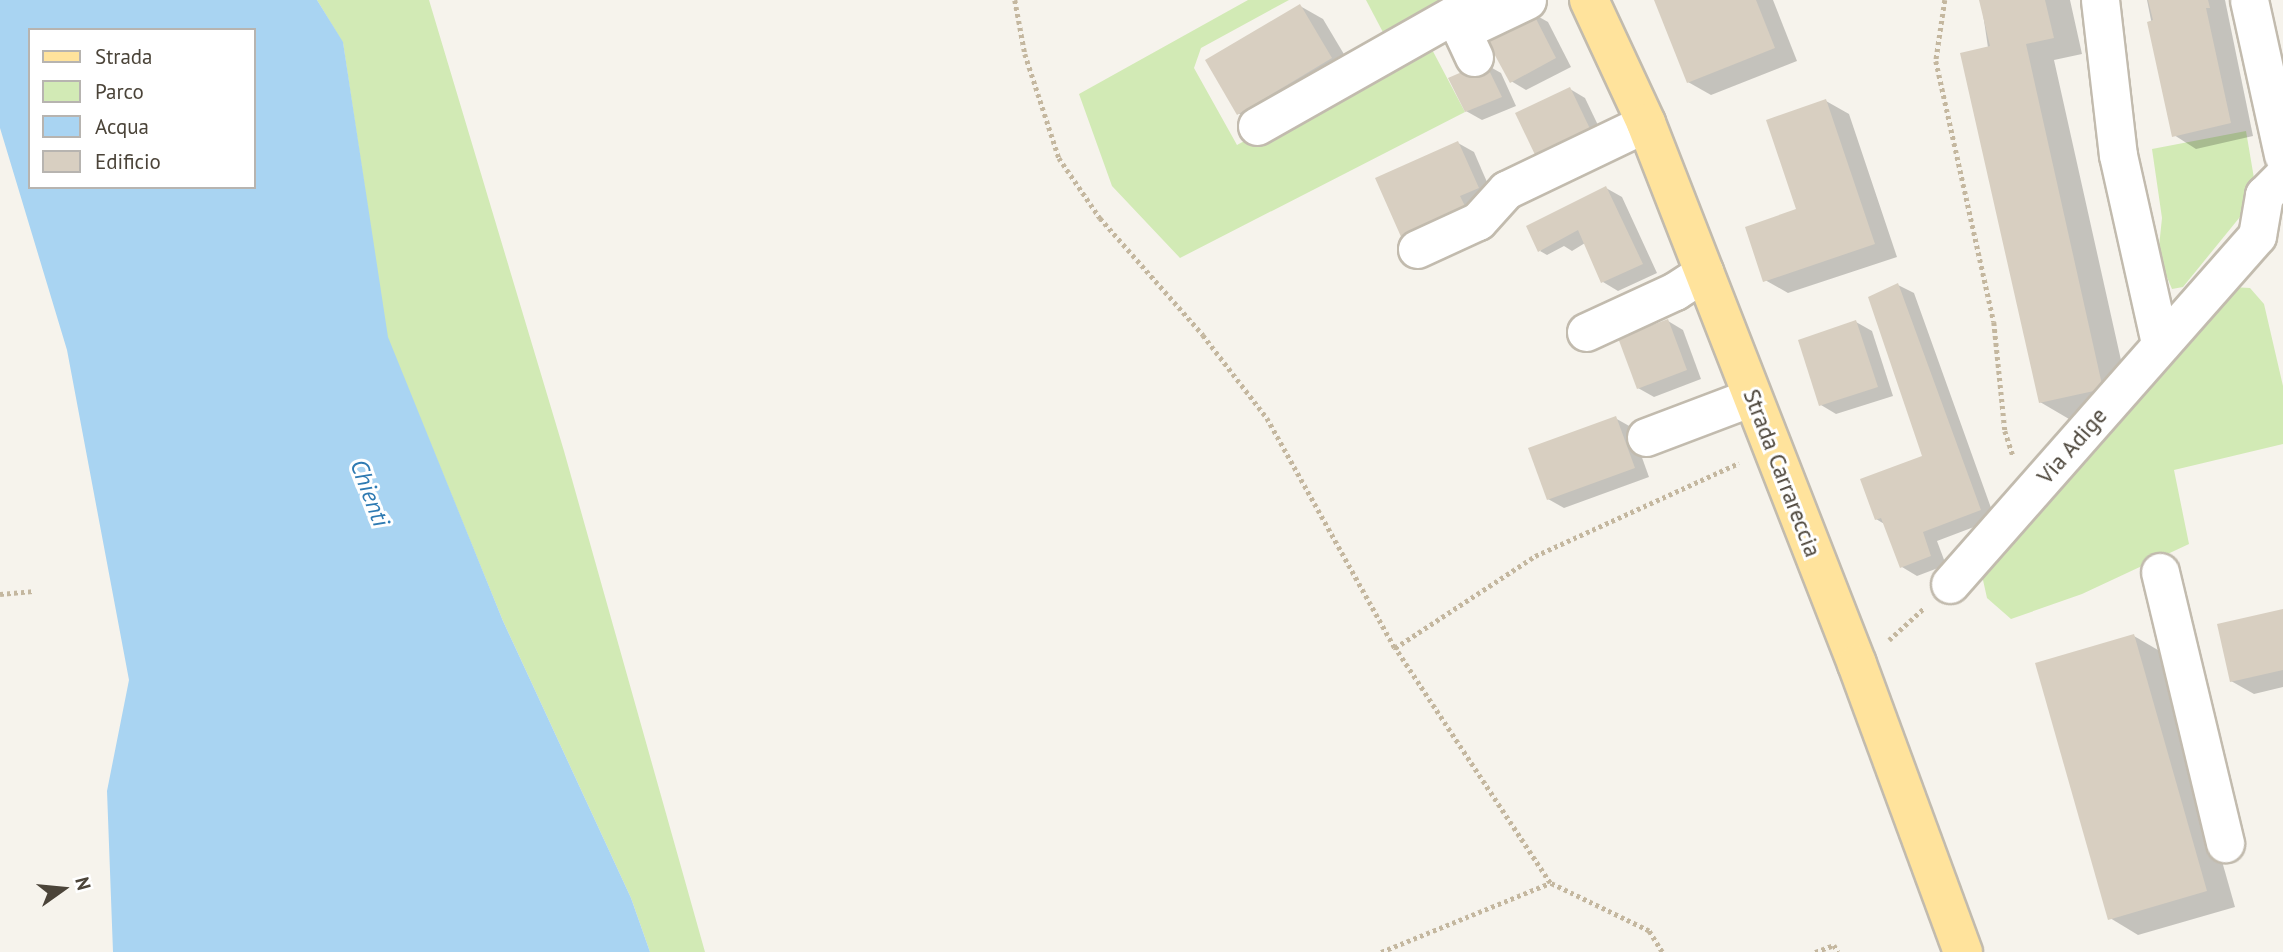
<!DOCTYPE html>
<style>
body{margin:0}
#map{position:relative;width:2283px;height:952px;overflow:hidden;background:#f6f3ec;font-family:"PT Sans",sans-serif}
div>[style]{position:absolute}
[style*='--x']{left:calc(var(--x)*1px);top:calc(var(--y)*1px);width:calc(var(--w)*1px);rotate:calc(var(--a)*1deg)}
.green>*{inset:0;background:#d2eab5}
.water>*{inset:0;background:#a9d4f2}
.shadow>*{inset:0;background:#0003}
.building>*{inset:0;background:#d8cfc1}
.path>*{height:4.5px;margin-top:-2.25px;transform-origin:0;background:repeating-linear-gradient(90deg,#c4b79f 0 3.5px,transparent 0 7px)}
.roads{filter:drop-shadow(2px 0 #c2bbae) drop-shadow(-2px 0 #c2bbae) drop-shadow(0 2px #c2bbae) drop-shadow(0 -2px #c2bbae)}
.minor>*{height:37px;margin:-18.5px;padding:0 18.5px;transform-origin:18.5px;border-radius:18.5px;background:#fff}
.major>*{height:38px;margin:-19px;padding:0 19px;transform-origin:19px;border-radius:19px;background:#ffe39c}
span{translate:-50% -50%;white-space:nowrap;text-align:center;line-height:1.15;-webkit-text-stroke:6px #fff;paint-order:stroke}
.street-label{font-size:23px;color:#4b4439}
.water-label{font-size:24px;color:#2e7ab2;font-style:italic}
.legend{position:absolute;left:28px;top:28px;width:228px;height:161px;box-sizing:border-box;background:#fff;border:2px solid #b7b4b0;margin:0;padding:9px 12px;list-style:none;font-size:21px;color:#4b4439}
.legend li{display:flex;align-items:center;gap:14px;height:35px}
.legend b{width:35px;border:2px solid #b7b4b0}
.north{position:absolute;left:28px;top:854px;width:70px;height:70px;-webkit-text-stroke:5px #fff;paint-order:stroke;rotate:75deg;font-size:19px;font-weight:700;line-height:28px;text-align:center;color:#4b4439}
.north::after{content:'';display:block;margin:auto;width:24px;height:32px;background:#4b4439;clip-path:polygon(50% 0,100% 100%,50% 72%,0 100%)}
</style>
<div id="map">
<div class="green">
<i style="clip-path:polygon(317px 0,429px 0,564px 451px,705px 952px,650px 952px,631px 898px,503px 621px,387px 337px,343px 43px)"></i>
<i style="clip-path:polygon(1248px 0,1289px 0,1201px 48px,1194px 68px,1237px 145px,1427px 40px,1465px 112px,1180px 258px,1112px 186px,1079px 94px)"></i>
<i style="clip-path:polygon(1366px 0,1449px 0,1386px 38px)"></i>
<i style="clip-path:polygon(2246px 131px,2257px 196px,2183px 287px,2172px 289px,2158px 256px,2162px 218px,2152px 149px)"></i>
<i style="clip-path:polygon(2232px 287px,2250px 288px,2264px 304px,2283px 386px,2283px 444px,2174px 470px,2189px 544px,2082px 594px,2011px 619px,1987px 598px,1981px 571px,2038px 502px,2119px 425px)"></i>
</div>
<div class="water">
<i style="clip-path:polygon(evenodd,0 0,317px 0,343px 42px,388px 337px,503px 621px,631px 898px,650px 952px,113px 952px,107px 791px,129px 680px,67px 350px,0 128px,0 0,30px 30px,254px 30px,254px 187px,30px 187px,30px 30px)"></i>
</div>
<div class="shadow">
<i style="clip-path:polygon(1656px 0,1773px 0,1797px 61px,1711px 95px,1688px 82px)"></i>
<i style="clip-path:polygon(1981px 0,2070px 0,2082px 54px,2054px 60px,2131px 405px,2069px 419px,2040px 402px)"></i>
<i style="clip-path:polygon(2147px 0,2225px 0,2253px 136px,2196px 149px,2174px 135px)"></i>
<i style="clip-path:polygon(1300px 6px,1323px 19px,1354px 71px,1261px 126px,1238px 113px)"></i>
<i style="clip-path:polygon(1532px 13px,1548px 22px,1571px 67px,1526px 90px,1511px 81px)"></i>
<i style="clip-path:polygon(1485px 64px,1501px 73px,1516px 106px,1482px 120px,1466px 111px)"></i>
<i style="clip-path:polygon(1570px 89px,1585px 98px,1607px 144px,1517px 114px)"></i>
<i style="clip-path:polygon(1826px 101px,1849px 114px,1897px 257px,1788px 293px,1765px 280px,1798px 210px)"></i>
<i style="clip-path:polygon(1458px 143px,1474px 152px,1493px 196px,1419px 246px)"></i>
<i style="clip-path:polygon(1606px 188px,1622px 197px,1657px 273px,1618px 291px,1603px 282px,1585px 243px,1572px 251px,1564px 246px,1547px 255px,1540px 251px)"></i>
<i style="clip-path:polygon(1898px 285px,1914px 293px,1995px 519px,1937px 541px,1946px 565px,1917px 576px,1902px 567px,1886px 525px,1876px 519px,1924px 457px)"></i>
<i style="clip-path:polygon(1668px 321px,1683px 330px,1701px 379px,1654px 397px,1638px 388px)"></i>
<i style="clip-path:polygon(1856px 322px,1872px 331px,1893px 396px,1836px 414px,1821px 405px)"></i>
<i style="clip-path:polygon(1615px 418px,1631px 427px,1649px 477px,1564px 508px,1548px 499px)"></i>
<i style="clip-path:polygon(2283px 611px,2283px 687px,2254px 694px,2231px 681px)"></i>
<i style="clip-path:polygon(2134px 636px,2163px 653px,2235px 907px,2138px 935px,2110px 918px)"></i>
</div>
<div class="building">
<i style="clip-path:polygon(1654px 0,1756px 0,1775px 48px,1687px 83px)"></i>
<i style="clip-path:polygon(1979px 0,2045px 0,2054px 38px,2026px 44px,2103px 389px,2039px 403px,1960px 53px,1990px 46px)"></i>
<i style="clip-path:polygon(2148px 0,2208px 0,2210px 8px,2206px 8px,2231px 123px,2172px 137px,2147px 22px,2153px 20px)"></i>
<i style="clip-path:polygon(1300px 4px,1332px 58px,1237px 115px,1205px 60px)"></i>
<i style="clip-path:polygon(1532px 11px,1556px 58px,1510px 83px,1485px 37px)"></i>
<i style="clip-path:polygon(1485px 62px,1502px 97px,1465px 112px,1448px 78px)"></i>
<i style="clip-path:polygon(1570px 87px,1593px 135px,1538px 161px,1515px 113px)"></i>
<i style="clip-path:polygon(1826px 99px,1875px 244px,1763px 282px,1745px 227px,1796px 209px,1766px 120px)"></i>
<i style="clip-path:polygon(1458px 141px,1479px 188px,1460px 196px,1467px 210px,1402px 239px,1375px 178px)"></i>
<i style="clip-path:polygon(1606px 186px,1643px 264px,1601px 283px,1578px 230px,1538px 252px,1526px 226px)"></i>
<i style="clip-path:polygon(1898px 283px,1981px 510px,1923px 532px,1931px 556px,1900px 568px,1881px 518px,1875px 520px,1860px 479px,1922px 456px,1868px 297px)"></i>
<i style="clip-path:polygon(1668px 319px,1687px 370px,1637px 389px,1618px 338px)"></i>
<i style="clip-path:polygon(1856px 320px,1878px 387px,1819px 406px,1798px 340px)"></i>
<i style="clip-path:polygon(1616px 416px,1635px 468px,1547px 500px,1528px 448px)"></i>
<i style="clip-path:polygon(2283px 609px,2283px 670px,2230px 682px,2217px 624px)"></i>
<i style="clip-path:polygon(2134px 634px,2207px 891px,2108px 920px,2035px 663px)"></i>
</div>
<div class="path">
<i style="--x:1015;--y:0;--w:55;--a:79.5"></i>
<i style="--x:1025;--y:54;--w:109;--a:71.9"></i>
<i style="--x:1059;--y:158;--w:73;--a:55.7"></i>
<i style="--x:1100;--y:218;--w:156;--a:48.6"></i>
<i style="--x:1203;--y:335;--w:105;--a:52.4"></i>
<i style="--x:1267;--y:418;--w:263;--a:60.9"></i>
<i style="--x:1945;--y:0;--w:62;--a:98.4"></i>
<i style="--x:1936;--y:61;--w:267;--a:77.5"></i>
<i style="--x:1994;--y:322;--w:110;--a:84.2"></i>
<i style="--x:2005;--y:431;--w:26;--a:72"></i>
<i style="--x:0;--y:594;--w:33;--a:-5"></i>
<i style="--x:1889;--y:640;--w:47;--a:-42.4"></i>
<i style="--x:1381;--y:952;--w:183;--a:-22.2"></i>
<i style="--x:1662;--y:952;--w:25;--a:-122"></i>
<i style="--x:1649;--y:931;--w:110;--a:-154.1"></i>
<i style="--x:1550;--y:883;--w:282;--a:-123.4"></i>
<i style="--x:1395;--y:648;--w:168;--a:-33.3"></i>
<i style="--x:1535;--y:556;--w:224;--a:-24.5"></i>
<i style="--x:1815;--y:952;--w:20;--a:-20"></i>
<i style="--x:1834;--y:945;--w:8;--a:60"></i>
</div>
<div class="roads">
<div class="minor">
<i style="--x:2100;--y:0;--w:156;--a:83.4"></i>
<i style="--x:2118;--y:155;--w:193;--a:77.4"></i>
<i style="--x:2249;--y:0;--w:159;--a:77.6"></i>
<i style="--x:1474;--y:57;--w:29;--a:-115"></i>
<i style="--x:1462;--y:31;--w:72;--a:-25.5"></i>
<i style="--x:1257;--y:126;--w:256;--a:-29.5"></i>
<i style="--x:1417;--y:249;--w:67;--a:-24.7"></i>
<i style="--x:1478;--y:221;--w:42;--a:-47.9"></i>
<i style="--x:1506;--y:190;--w:155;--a:-25.6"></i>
<i style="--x:1586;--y:332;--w:98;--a:-24.7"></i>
<i style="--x:1675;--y:291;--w:35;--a:-33"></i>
<i style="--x:1646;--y:437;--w:113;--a:-20.7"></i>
<i style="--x:2160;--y:572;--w:279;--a:76.5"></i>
<i style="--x:1950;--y:584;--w:464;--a:-48.6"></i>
<i style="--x:2257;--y:236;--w:42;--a:-80.3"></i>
<i style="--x:2264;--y:195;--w:27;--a:-45"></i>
</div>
<div class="major">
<i style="--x:1589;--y:0;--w:136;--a:65.1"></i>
<i style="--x:1646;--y:123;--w:581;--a:68.69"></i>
<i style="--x:1857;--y:664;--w:307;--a:69.8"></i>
</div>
</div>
<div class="street-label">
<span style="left:2072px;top:446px;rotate:-49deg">Via Adige</span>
<span style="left:1782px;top:473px;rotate:69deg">Strada Carrareccia</span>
</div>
<div class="water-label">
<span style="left:370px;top:493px;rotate:69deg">Chienti</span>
</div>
<ul class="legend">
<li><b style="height:9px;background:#ffe39c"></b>Strada</li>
<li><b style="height:19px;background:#d2eab5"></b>Parco</li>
<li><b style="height:19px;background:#a9d4f2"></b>Acqua</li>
<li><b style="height:19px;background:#d8cfc1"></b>Edificio</li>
</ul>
<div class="north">N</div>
</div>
